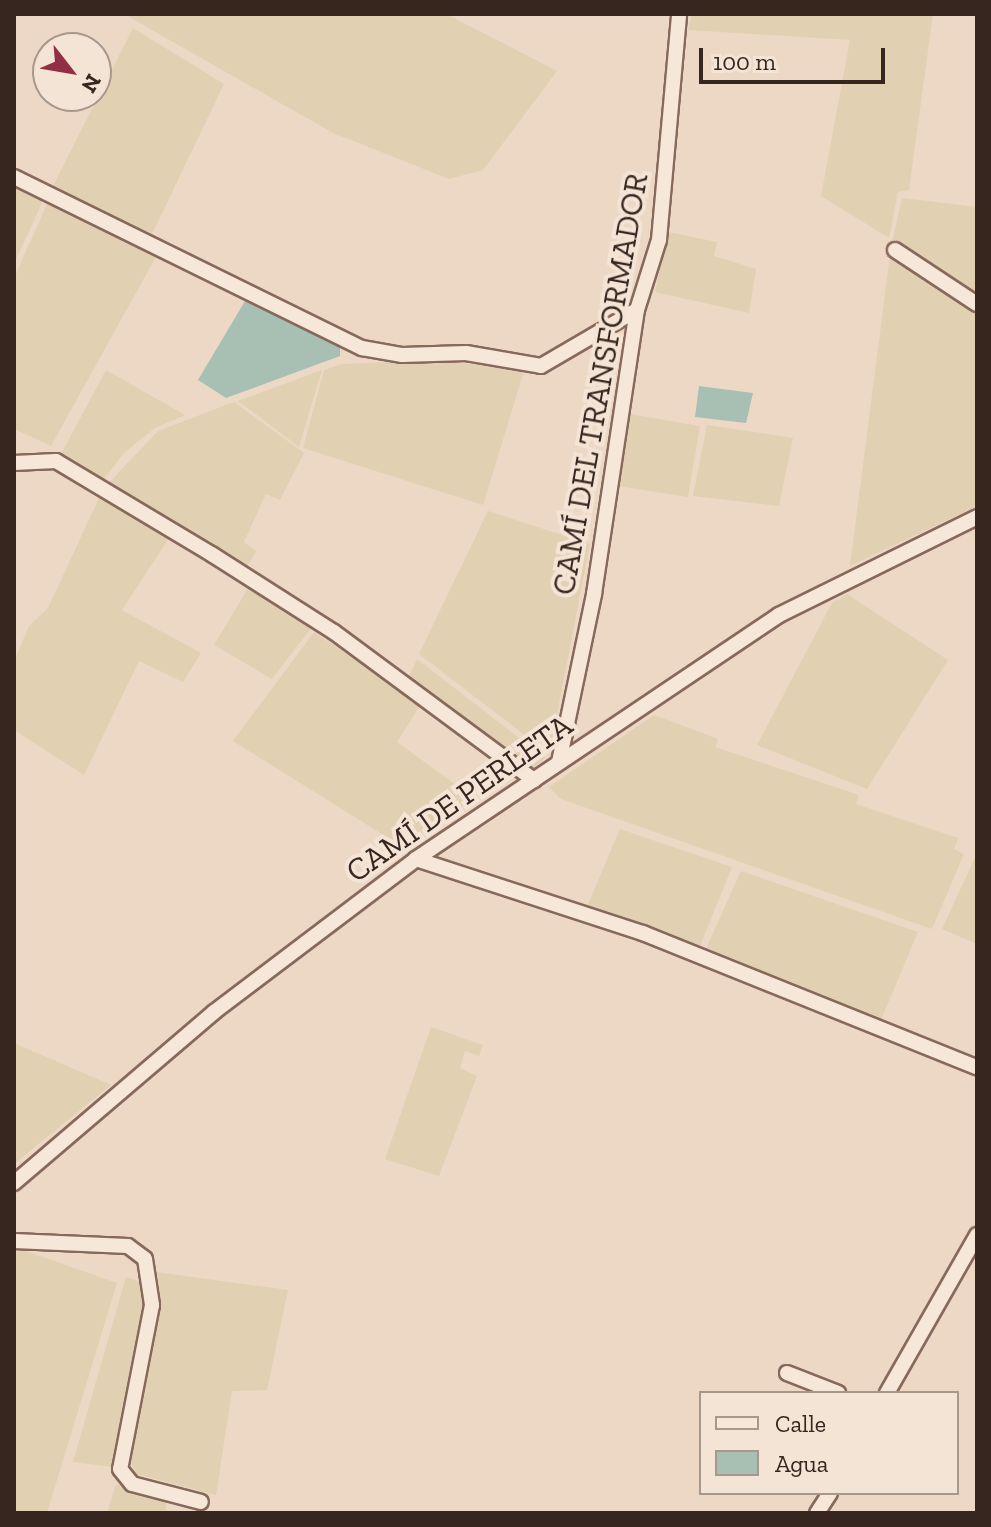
<!DOCTYPE html>
<meta charset="utf-8">
<style>
body{margin:0}
#map{position:relative;width:991px;height:1527px;overflow:hidden;background:#ecd8c5;font-family:"Zilla Slab",serif}
div>[style]{position:absolute}
[style*='--x']{left:calc(var(--x)*1px);top:calc(var(--y)*1px);width:calc(var(--w)*1px);rotate:calc(var(--a)*1deg)}
.farmland>*{inset:0;background:#e2d0b3}
.water>*{inset:0;background:#a7c0b3}
.roads{filter:drop-shadow(2px 0 #87695c) drop-shadow(-2px 0 #87695c) drop-shadow(0 2px #87695c) drop-shadow(0 -2px #87695c)}
.street>*{height:14px;margin:-7px;padding:0 7px;transform-origin:7px;border-radius:7px;background:#f7e7d8}
span{translate:-50% -50%;white-space:nowrap;text-align:center;line-height:1.15;-webkit-text-stroke:8px #f4e4d5;paint-order:stroke}
.street-label{font-size:32px;color:#37261f}
.frame{position:absolute;inset:0;border:16px solid #37261f;pointer-events:none}
.legend{position:absolute;left:699px;top:1391px;width:260px;height:104px;box-sizing:border-box;background:#f4e4d5;border:2px solid #a8988c;margin:0;padding:10px 14px;list-style:none;font-size:24px;color:#37261f}
.legend li{display:flex;align-items:center;gap:16px;height:40px}
.legend b{width:40px;border:2px solid #a8988c}
.north{position:absolute;left:32px;top:32px;width:80px;height:80px;box-sizing:border-box;background:#f4e4d5;border:2px solid #a8988c;border-radius:50%;rotate:121deg;font-size:22px;font-weight:700;line-height:32px;text-align:center;color:#37261f}
.north::after{content:'';display:block;margin:auto;width:28px;height:36px;background:#932f45;clip-path:polygon(50% 0,100% 100%,50% 72%,0 100%)}
.scale{position:absolute;left:699px;top:48px;width:186px;height:36px;box-sizing:border-box;border:4px solid #37261f;border-top:0;padding-left:10px;font-size:24px;line-height:28px;white-space:nowrap;color:#37261f;-webkit-text-stroke:6px #f4e4d5;paint-order:stroke}
</style>
<div id="map">
<div class="farmland">
<i style="clip-path:polygon(124px 14px,446px 14px,557px 71px,483px 170px,449px 179px,333px 133px)"></i>
<i style="clip-path:polygon(692px 14px,933px 14px,909px 190px,898px 192px,889px 238px,821px 196px,850px 40px,688px 30px)"></i>
<i style="clip-path:polygon(133px 28px,224px 84px,152px 234px,53px 186px)"></i>
<i style="clip-path:polygon(14px 183px,45px 196px,14px 264px)"></i>
<i style="clip-path:polygon(902px 198px,977px 207px,977px 506px,850px 566px,891px 247px)"></i>
<i style="clip-path:polygon(48px 202px,157px 255px,51px 446px,14px 429px,14px 278px)"></i>
<i style="clip-path:polygon(668px 232px,717px 242px,714px 256px,756px 269px,749px 313px,655px 292px)"></i>
<i style="clip-path:polygon(439px 360px,524px 371px,483px 505px,303px 448px,324px 370px,341px 364px)"></i>
<i style="clip-path:polygon(106px 370px,185px 415px,155px 428px,124px 453px,101px 483px,60px 456px)"></i>
<i style="clip-path:polygon(322px 370px,299px 447px,238px 401px)"></i>
<i style="clip-path:polygon(234px 402px,304px 453px,280px 500px,266px 494px,244px 542px,256px 551px,246px 568px,105px 487px,158px 431px)"></i>
<i style="clip-path:polygon(629px 414px,700px 426px,688px 497px,618px 486px)"></i>
<i style="clip-path:polygon(707px 425px,793px 438px,779px 506px,693px 496px)"></i>
<i style="clip-path:polygon(99px 498px,171px 535px,122px 610px,201px 653px,183px 682px,139px 661px,84px 775px,14px 730px,14px 661px,29px 626px,48px 608px)"></i>
<i style="clip-path:polygon(488px 511px,590px 544px,552px 740px,541px 734px,535px 743px,419px 654px)"></i>
<i style="clip-path:polygon(250px 585px,312px 627px,272px 679px,214px 645px)"></i>
<i style="clip-path:polygon(847px 594px,948px 660px,867px 789px,757px 745px,832px 603px)"></i>
<i style="clip-path:polygon(314px 632px,421px 704px,397px 742px,474px 798px,401px 846px,233px 741px)"></i>
<i style="clip-path:polygon(417px 659px,545px 758px,531px 770px,408px 678px)"></i>
<i style="clip-path:polygon(654px 715px,718px 739px,715px 747px,859px 795px,856px 804px,958px 838px,954px 849px,964px 854px,932px 929px,561px 799px,549px 787px)"></i>
<i style="clip-path:polygon(620px 829px,732px 867px,698px 951px,586px 909px)"></i>
<i style="clip-path:polygon(977px 853px,977px 944px,942px 929px)"></i>
<i style="clip-path:polygon(741px 871px,918px 932px,880px 1022px,704px 953px)"></i>
<i style="clip-path:polygon(431px 1027px,483px 1045px,479px 1056px,465px 1051px,460px 1068px,477px 1076px,439px 1176px,385px 1159px)"></i>
<i style="clip-path:polygon(14px 1043px,111px 1085px,14px 1164px)"></i>
<i style="clip-path:polygon(14px 1247px,117px 1283px,47px 1513px,14px 1513px)"></i>
<i style="clip-path:polygon(156px 1272px,288px 1290px,267px 1390px,232px 1391px,216px 1495px,137px 1474px,130px 1462px,159px 1312px)"></i>
<i style="clip-path:polygon(126px 1277px,141px 1282px,144px 1306px,113px 1467px,73px 1462px)"></i>
<i style="clip-path:polygon(116px 1484px,166px 1499px,166px 1513px,107px 1513px)"></i>
</div>
<div class="water">
<i style="clip-path:polygon(245px 301px,340px 346px,340px 356px,226px 398px,198px 380px)"></i>
<i style="clip-path:polygon(699px 386px,753px 393px,746px 423px,695px 417px)"></i>
</div>
<div class="roads">
<div class="street">
<i style="--x:14;--y:177;--w:388;--a:26.2"></i>
<i style="--x:362;--y:348;--w:41;--a:9.9"></i>
<i style="--x:402;--y:355;--w:64;--a:-1.8"></i>
<i style="--x:466;--y:353;--w:76;--a:9.8"></i>
<i style="--x:541;--y:366;--w:111;--a:-30.3"></i>
<i style="--x:895;--y:250;--w:98;--a:33.4"></i>
<i style="--x:14;--y:463;--w:42;--a:-2.7"></i>
<i style="--x:56;--y:461;--w:183;--a:30.9"></i>
<i style="--x:213;--y:555;--w:143;--a:32.5"></i>
<i style="--x:334;--y:632;--w:249;--a:36.5"></i>
<i style="--x:559;--y:762;--w:172;--a:-78.2"></i>
<i style="--x:594;--y:594;--w:287;--a:-81.4"></i>
<i style="--x:637;--y:310;--w:73;--a:-72.6"></i>
<i style="--x:659;--y:240;--w:227;--a:-84.9"></i>
<i style="--x:416;--y:859;--w:239;--a:18.1"></i>
<i style="--x:643;--y:933;--w:360;--a:21.9"></i>
<i style="--x:14;--y:1183;--w:263;--a:-40.5"></i>
<i style="--x:214;--y:1012;--w:253;--a:-37.1"></i>
<i style="--x:416;--y:859;--w:437;--a:-33.9"></i>
<i style="--x:779;--y:615;--w:221;--a:-26.3"></i>
<i style="--x:14;--y:1241;--w:114;--a:2.5"></i>
<i style="--x:128;--y:1246;--w:21;--a:37"></i>
<i style="--x:145;--y:1259;--w:47;--a:81.3"></i>
<i style="--x:152;--y:1305;--w:167;--a:101"></i>
<i style="--x:120;--y:1469;--w:19;--a:51"></i>
<i style="--x:132;--y:1484;--w:71;--a:14.6"></i>
<i style="--x:787;--y:1373;--w:55;--a:21.4"></i>
<i style="--x:887;--y:1393;--w:182;--a:-60.3"></i>
<i style="--x:817;--y:1513;--w:24;--a:-57"></i>
</div>
</div>
<div class="street-label">
<span style="left:600px;top:384px;rotate:-80deg">CAMÍ DEL TRANSFORMADOR</span>
<span style="left:459px;top:798px;rotate:-35deg">CAMÍ DE PERLETA</span>
</div>
<div class="frame"></div>
<ul class="legend">
<li><b style="height:10px;background:#f7e7d8"></b>Calle</li>
<li><b style="height:22px;background:#a7c0b3"></b>Agua</li>
</ul>
<div class="north">N</div>
<div class="scale">100 m</div>
</div>
